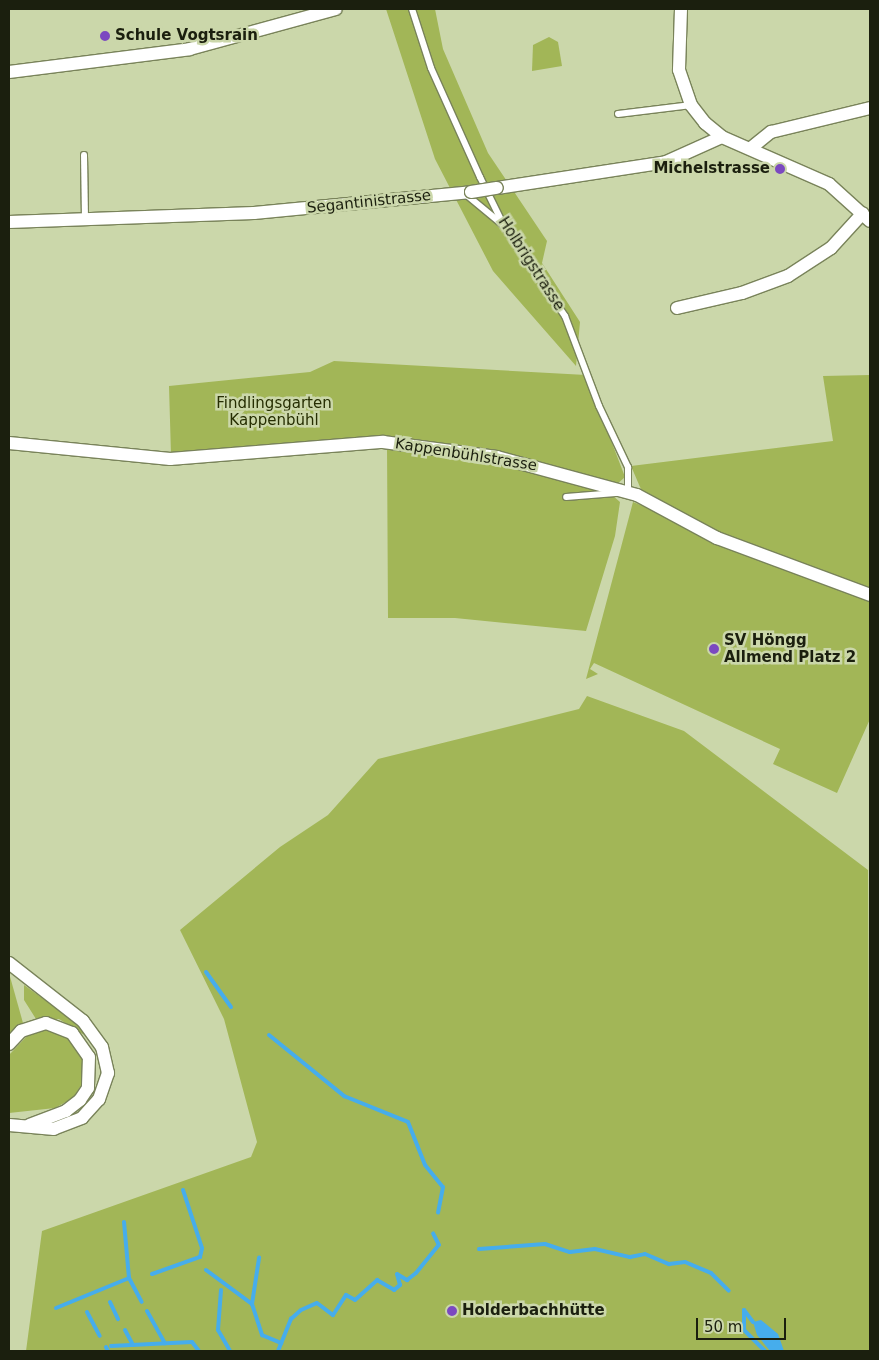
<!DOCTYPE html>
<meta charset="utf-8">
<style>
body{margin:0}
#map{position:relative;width:879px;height:1360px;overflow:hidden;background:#cbd7aa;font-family:"DejaVu Sans",sans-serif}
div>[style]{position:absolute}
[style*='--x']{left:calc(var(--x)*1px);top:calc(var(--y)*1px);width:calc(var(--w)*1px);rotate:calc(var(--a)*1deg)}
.green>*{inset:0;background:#a2b657}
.water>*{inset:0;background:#46adec}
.stream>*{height:4px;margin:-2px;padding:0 2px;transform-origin:2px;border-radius:2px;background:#46adec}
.roads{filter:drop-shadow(1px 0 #79835a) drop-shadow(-1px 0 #79835a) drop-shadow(0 1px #79835a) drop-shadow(0 -1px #79835a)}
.lane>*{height:6px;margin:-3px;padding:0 3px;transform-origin:3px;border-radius:3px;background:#fff}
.street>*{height:12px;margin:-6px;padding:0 6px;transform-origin:6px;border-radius:6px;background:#fff}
.bridges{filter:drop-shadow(1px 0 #79835a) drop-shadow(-1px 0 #79835a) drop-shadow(0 1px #79835a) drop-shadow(0 -1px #79835a)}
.street-bridge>*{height:12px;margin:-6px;padding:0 6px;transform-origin:6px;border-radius:6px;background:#fff}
.dots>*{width:14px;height:14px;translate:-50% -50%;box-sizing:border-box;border:2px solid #cbd7aa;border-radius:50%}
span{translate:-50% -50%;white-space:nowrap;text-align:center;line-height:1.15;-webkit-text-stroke:5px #cbd7aa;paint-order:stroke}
.poi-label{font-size:15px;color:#1b1f0e;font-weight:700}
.left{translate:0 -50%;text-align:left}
.right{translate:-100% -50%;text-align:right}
.street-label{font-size:15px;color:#1b1f0e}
.park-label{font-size:15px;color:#262e02}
.frame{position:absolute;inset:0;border:10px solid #1b1f0e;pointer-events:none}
.scale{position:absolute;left:696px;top:1318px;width:90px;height:22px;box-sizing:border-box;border:2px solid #1b1f0e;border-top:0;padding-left:6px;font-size:15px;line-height:18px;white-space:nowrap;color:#1b1f0e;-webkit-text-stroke:4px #cbd7aa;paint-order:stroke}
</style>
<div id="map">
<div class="green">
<i style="clip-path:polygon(386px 9px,435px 9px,443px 49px,488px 153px,547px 241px,542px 263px,580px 322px,576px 366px,493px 271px,435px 159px)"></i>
<i style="clip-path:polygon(549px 37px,558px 42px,562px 66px,532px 71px,533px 45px)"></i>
<i style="clip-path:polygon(334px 361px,586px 375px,625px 477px,616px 485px,534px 461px,418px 441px,171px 455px,169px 386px,310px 372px)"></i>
<i style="clip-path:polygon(870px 375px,870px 593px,745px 548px,644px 494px,640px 487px,631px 466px,833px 441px,823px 376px)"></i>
<i style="clip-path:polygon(387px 445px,467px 456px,604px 488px,620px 502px,615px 536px,586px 631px,455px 618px,388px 618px)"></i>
<i style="clip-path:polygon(633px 502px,870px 598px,870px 719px,837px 793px,773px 764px,780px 749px,594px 663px,590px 669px,598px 674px,586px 679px)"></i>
<i style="clip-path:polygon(587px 696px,684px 731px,868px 870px,870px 1351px,26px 1351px,42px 1231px,251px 1157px,257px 1142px,224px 1019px,180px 930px,280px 847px,328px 815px,378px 759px,579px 709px)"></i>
<i style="clip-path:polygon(9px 973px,23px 1023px,9px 1033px)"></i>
<i style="clip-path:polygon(24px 985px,78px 1024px,89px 1038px,59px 1019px,36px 1019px,24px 1000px)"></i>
<i style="clip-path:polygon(41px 1030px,66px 1034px,83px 1053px,85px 1079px,73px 1098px,55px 1108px,9px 1113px,9px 1055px,29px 1034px)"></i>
</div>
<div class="water">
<i style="clip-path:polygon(761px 1320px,778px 1334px,784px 1351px,770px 1351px,757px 1335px,753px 1322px)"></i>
</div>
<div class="stream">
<i style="--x:206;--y:972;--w:43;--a:54.5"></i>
<i style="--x:269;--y:1035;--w:97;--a:39.1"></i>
<i style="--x:344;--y:1096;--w:69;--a:22.1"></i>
<i style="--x:408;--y:1122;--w:46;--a:68.4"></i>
<i style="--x:425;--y:1165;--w:28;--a:51"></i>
<i style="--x:443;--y:1187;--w:26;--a:101"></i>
<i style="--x:124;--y:1222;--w:56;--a:84.9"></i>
<i style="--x:129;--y:1278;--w:27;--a:62"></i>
<i style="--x:479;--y:1249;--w:66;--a:-4.3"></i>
<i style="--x:545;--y:1244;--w:26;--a:18"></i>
<i style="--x:570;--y:1252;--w:25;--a:-7"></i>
<i style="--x:595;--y:1249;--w:36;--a:13"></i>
<i style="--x:630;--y:1257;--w:15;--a:-11"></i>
<i style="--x:645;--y:1254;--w:26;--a:23"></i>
<i style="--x:669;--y:1264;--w:16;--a:-7"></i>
<i style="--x:685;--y:1262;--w:28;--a:23"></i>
<i style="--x:711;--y:1273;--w:25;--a:45"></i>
<i style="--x:206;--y:1270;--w:57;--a:36.5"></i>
<i style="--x:252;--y:1304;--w:33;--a:72"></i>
<i style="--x:262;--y:1335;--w:21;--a:23"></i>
<i style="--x:152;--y:1274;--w:51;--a:-19.5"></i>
<i style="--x:200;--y:1257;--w:9;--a:-77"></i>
<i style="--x:202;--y:1248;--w:61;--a:-108.1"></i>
<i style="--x:221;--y:1290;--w:40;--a:94.3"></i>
<i style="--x:218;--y:1330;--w:24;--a:60"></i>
<i style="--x:110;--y:1302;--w:19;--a:65"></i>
<i style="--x:252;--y:1304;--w:47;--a:-81.3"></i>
<i style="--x:56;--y:1308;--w:79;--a:-22.3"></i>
<i style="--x:744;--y:1310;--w:20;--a:90"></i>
<i style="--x:744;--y:1330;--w:30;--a:45"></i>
<i style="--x:744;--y:1310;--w:15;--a:53"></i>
<i style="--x:147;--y:1311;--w:37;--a:61"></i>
<i style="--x:87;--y:1312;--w:27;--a:62"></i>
<i style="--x:125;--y:1330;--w:17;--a:62"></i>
<i style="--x:111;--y:1346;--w:81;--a:-2.8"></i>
<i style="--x:192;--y:1342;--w:11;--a:52"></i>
<i style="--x:106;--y:1347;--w:4;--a:63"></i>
<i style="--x:278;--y:1351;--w:35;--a:-68"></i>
<i style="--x:291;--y:1319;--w:13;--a:-42"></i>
<i style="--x:301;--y:1310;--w:17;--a:-24"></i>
<i style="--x:317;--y:1303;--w:20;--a:37"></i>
<i style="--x:333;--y:1315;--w:24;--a:-57"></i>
<i style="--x:346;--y:1295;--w:10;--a:29"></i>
<i style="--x:355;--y:1300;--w:30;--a:-42"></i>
<i style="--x:377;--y:1280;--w:20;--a:30"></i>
<i style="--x:394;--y:1290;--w:8;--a:-40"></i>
<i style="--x:400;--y:1285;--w:11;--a:-105"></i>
<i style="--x:397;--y:1274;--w:12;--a:31"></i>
<i style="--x:407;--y:1280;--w:11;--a:-38"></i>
<i style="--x:416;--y:1273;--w:36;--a:-51"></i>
<i style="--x:439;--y:1245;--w:13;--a:-117"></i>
</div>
<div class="roads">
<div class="lane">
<i style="--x:412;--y:9;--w:62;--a:72.1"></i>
<i style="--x:431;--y:68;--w:120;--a:65.8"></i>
<i style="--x:480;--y:177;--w:55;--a:63.9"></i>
<i style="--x:504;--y:226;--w:109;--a:55.9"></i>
<i style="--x:565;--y:316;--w:96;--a:69.3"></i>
<i style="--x:599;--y:406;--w:68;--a:64.6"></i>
<i style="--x:628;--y:467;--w:25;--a:90"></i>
<i style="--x:628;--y:492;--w:62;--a:175.4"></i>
<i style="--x:618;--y:114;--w:74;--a:-7"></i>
<i style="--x:84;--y:155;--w:65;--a:89.1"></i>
<i style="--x:463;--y:192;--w:52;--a:39.5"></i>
</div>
<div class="street">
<i style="--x:681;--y:9;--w:61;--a:91.9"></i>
<i style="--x:679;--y:70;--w:37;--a:71"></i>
<i style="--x:691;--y:105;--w:23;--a:52"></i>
<i style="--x:705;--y:123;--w:22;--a:39"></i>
<i style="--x:722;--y:137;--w:117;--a:23.7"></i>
<i style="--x:829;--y:184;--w:55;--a:42.1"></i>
<i style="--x:9;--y:72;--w:182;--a:-7.2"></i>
<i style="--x:190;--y:49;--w:151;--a:-15.3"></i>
<i style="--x:751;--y:148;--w:26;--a:-39"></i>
<i style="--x:771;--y:132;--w:102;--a:-13.6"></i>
<i style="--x:497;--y:188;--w:171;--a:-8.7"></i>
<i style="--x:666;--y:162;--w:61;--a:-24.1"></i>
<i style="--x:9;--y:222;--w:245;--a:-2.1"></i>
<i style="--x:254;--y:213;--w:218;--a:-5.5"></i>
<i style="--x:677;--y:308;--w:67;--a:-13"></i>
<i style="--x:742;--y:293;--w:49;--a:-20.3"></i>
<i style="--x:788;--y:276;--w:51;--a:-33.1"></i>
<i style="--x:831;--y:248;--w:47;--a:-47.6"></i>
<i style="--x:9;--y:443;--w:162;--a:5.7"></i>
<i style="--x:170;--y:459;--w:214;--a:-4.6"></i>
<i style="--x:383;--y:442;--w:115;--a:7.5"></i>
<i style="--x:497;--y:457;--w:145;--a:15.2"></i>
<i style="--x:637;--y:495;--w:91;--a:28.3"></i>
<i style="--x:717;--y:538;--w:163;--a:20.4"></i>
<i style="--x:9;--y:963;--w:94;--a:38.1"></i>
<i style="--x:83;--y:1021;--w:32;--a:54"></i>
<i style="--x:102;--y:1047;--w:27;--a:77"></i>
<i style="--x:108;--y:1073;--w:28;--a:109"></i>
<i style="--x:99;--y:1099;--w:25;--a:132"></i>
<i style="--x:82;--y:1118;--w:30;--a:159"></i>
<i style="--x:54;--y:1129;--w:45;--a:-174.9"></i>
<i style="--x:9;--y:1044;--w:18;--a:-47"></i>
<i style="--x:21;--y:1031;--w:26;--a:-18"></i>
<i style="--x:46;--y:1023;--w:28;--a:21"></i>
<i style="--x:72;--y:1033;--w:29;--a:55"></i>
<i style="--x:89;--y:1057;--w:31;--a:92"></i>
<i style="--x:88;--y:1088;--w:14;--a:124"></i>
<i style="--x:80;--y:1100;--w:18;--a:142"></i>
<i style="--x:66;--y:1111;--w:39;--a:159"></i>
</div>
</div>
<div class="bridges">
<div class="street-bridge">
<i style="--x:471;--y:192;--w:26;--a:-9"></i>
</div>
</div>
<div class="dots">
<i style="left:105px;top:36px;background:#7b49c0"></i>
<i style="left:780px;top:169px;background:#7b49c0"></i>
<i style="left:714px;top:649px;background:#7b49c0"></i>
<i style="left:452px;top:1311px;background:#7b49c0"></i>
</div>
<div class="poi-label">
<span class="left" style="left:115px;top:36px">Schule Vogtsrain</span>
<span class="right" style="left:770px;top:169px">Michelstrasse</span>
<span class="left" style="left:724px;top:649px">SV Höngg<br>Allmend Platz 2</span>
<span class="left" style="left:462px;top:1311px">Holderbachhütte</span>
</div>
<div class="street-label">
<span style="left:369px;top:202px;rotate:-6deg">Segantinistrasse</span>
<span style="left:531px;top:264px;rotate:57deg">Holbrigstrasse</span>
<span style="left:466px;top:455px;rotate:9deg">Kappenbühlstrasse</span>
</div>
<div class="park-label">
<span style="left:274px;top:412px">Findlingsgarten<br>Kappenbühl</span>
</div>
<div class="frame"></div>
<div class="scale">50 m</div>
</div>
